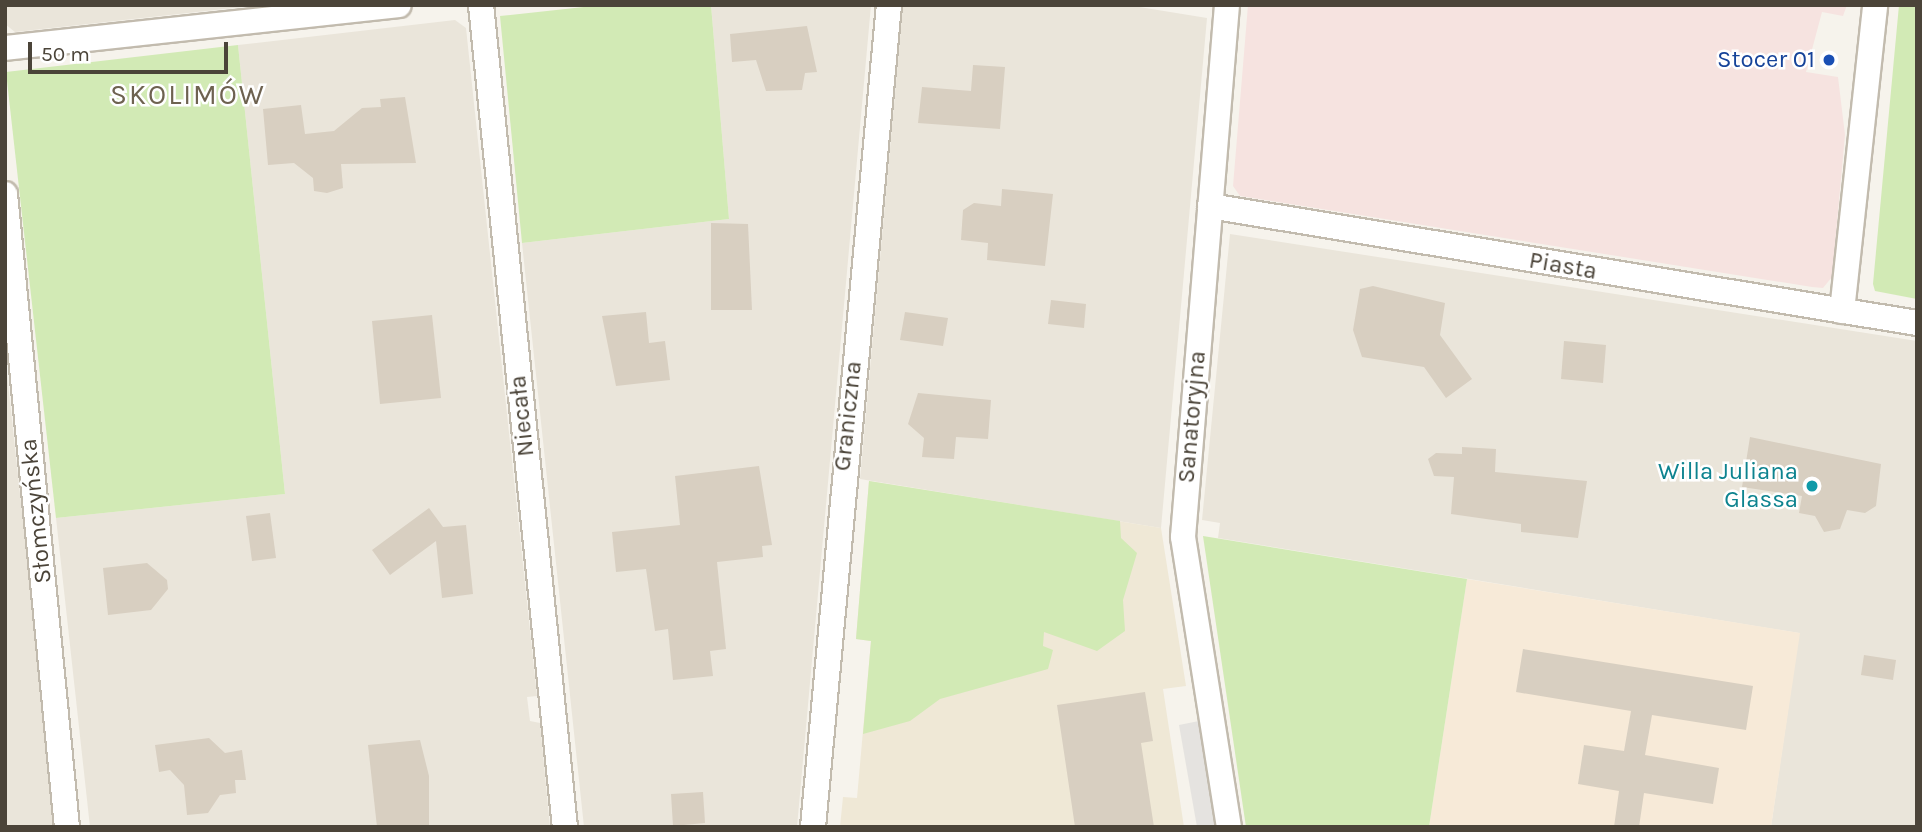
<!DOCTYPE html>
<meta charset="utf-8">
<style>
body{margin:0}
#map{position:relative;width:1922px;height:832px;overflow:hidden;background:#f6f3ec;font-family:Karla,sans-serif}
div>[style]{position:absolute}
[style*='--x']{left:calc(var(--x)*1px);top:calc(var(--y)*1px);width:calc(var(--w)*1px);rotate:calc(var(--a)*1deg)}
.residential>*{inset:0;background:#eae5da}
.commercial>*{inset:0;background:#f7ead8}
.education>*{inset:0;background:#efe8d6}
.medical>*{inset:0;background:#f6e3e0}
.green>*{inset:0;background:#d2eab5}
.parking>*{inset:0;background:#e5e3e0}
.building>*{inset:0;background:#d8cfc1}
.roads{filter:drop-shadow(2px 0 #c2bbae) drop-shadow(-2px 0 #c2bbae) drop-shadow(0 2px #c2bbae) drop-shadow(0 -2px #c2bbae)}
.minor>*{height:24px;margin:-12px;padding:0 12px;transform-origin:12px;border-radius:12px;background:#fff}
.dots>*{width:19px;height:19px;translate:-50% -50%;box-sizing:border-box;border:4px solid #fff;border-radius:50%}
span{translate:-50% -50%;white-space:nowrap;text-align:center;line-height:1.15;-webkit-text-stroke:5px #fff;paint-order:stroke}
.transit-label{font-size:24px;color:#164399}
.right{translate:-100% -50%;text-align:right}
.street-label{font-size:24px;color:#4b4439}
.culture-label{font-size:24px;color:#0d838f}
.quarter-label{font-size:28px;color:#6e6250;letter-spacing:2px}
.frame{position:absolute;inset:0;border:7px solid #4b4439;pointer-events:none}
.scale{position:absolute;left:28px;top:42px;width:200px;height:32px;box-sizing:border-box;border:4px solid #4b4439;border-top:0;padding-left:9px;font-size:21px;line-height:24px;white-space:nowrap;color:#4b4439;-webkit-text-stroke:5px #fff;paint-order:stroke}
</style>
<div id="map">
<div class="residential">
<i style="clip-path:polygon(5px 5px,261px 5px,15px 32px,5px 24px)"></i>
<i style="clip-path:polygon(711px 5px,871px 5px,797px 827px,584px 827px,522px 243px,729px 219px)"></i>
<i style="clip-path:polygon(903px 5px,1127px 5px,1207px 18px,1161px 528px,860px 479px)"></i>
<i style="clip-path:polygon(455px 20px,466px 28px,537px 696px,527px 697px,530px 721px,540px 723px,550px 827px,90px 827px,56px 518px,285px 494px,238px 45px)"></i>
<i style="clip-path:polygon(1230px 234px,1917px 341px,1917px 827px,1771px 827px,1799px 633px,1218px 538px,1220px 523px,1202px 520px)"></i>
<i style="clip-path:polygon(5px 356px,50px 769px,55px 827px,5px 827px)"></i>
</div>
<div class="commercial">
<i style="clip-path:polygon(1467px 579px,1800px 633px,1771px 827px,1429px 827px)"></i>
</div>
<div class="education">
<i style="clip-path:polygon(869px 481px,1161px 528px,1186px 686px,1163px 689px,1184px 827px,840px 827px,843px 797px,857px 798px,871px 641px,856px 639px)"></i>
</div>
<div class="medical">
<i style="clip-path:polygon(1248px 5px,1847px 5px,1843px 16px,1822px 12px,1806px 72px,1838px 77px,1845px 135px,1832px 277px,1823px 288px,1812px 287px,1240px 196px,1233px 186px)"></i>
</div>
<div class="green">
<i style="clip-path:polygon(602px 5px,711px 5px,729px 219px,522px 243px,500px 16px)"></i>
<i style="clip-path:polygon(1899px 5px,1917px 5px,1917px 299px,1875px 291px,1873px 284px)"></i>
<i style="clip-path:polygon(238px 45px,285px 494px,56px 518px,6px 72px)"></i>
<i style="clip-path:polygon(869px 481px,1120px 521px,1121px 538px,1137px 553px,1123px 600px,1125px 631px,1097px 651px,1044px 632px,1043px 646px,1053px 650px,1048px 669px,940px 699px,910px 721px,863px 734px,871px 641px,856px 639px)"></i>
<i style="clip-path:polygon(1203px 536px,1467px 579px,1429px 827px,1246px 827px)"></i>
</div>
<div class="parking">
<i style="clip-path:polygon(1199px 721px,1217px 827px,1197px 827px,1179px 725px)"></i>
</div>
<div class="building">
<i style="clip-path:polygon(807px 26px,817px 72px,805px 73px,802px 90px,766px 91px,756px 60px,732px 62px,730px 34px)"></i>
<i style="clip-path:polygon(973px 65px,1005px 67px,1000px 129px,918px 123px,922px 87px,971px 91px)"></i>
<i style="clip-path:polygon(405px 97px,416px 163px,341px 164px,343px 188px,327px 193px,314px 191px,313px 178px,294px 163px,268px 165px,263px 109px,301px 105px,305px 134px,334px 131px,362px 108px,381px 107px,380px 99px)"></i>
<i style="clip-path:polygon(1002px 189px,1053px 194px,1045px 266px,987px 260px,988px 243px,961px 240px,963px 210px,974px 203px,1001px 206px)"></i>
<i style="clip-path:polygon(711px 223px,748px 224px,752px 310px,711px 310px)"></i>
<i style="clip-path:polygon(1373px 286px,1445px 303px,1440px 335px,1472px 379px,1446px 398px,1424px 367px,1362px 357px,1353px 330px,1360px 289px)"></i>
<i style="clip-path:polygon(1051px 300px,1086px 304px,1084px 328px,1048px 324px)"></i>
<i style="clip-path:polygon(646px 312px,649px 343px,665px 341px,670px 380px,616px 386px,602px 316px)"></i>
<i style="clip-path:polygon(905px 312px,948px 318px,943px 346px,900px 340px)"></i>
<i style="clip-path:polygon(432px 315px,441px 398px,380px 404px,372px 321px)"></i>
<i style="clip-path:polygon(1564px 341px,1606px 345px,1603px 383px,1561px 379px)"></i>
<i style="clip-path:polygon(918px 393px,991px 400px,988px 439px,956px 437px,954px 459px,922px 457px,924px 438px,908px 424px)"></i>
<i style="clip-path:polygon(1750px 437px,1881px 464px,1876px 506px,1865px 513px,1847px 510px,1840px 529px,1824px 532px,1815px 516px,1799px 513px,1802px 496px,1742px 487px)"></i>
<i style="clip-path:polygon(1462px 447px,1496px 449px,1495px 472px,1587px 481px,1578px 538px,1521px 532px,1521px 524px,1451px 514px,1454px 477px,1434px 476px,1428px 459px,1436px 453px,1462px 454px)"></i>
<i style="clip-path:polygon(759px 466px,772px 545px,762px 546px,763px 557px,717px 562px,726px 649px,710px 651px,713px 676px,673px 680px,668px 629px,655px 631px,646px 569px,616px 572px,612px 532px,680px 525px,675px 476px)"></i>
<i style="clip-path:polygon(429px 508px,443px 527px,466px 525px,473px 594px,442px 598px,436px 541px,390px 575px,372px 550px)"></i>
<i style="clip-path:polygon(270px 513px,276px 558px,252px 561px,246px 516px)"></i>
<i style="clip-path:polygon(147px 563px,167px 580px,168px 589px,151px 610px,108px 615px,103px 568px)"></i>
<i style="clip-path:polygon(1523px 649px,1753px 686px,1746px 730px,1652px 715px,1645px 755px,1719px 768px,1713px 804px,1644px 793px,1639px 827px,1614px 827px,1619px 791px,1578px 784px,1584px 745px,1624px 751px,1631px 711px,1516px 692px)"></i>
<i style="clip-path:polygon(1864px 655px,1896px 660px,1893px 680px,1861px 675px)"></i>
<i style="clip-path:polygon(1145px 692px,1153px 741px,1141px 743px,1154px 827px,1075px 827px,1057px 705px)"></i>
<i style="clip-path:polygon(209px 738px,225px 753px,242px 750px,246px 780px,235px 780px,236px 793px,220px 795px,208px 813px,187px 815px,184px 785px,170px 770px,159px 772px,155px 745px)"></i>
<i style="clip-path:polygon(420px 740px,429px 776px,429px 827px,377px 827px,368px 745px)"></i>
<i style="clip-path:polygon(703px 792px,705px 823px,673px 826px,671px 794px)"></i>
</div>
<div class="roads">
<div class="minor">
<i style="--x:481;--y:5;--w:826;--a:84.17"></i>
<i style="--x:1227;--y:5;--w:534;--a:94.73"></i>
<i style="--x:1183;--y:537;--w:294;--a:81"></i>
<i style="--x:5;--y:48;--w:396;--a:-6.2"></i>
<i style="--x:5;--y:194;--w:636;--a:84.41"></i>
<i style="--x:1210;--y:206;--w:717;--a:9.4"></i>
<i style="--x:1842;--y:311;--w:308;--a:-83.8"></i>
<i style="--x:813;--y:827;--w:826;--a:-84.72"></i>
</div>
</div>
<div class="dots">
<i style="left:1829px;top:60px;background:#1a4fb4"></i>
<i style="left:1812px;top:486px;background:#0f9aa8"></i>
</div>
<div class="transit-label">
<span class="right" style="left:1815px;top:60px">Stocer 01</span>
</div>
<div class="street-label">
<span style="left:1563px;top:266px;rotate:10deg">Piasta</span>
<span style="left:522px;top:416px;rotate:-96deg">Niecała</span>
<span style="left:848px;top:416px;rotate:-84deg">Graniczna</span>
<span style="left:1192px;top:417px;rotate:-85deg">Sanatoryjna</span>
<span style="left:36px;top:511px;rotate:-96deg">Słomczyńska</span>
</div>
<div class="culture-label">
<span class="right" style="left:1798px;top:486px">Willa Juliana<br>Glassa</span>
</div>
<div class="quarter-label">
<span style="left:188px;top:95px">SKOLIMÓW</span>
</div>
<div class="frame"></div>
<div class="scale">50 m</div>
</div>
